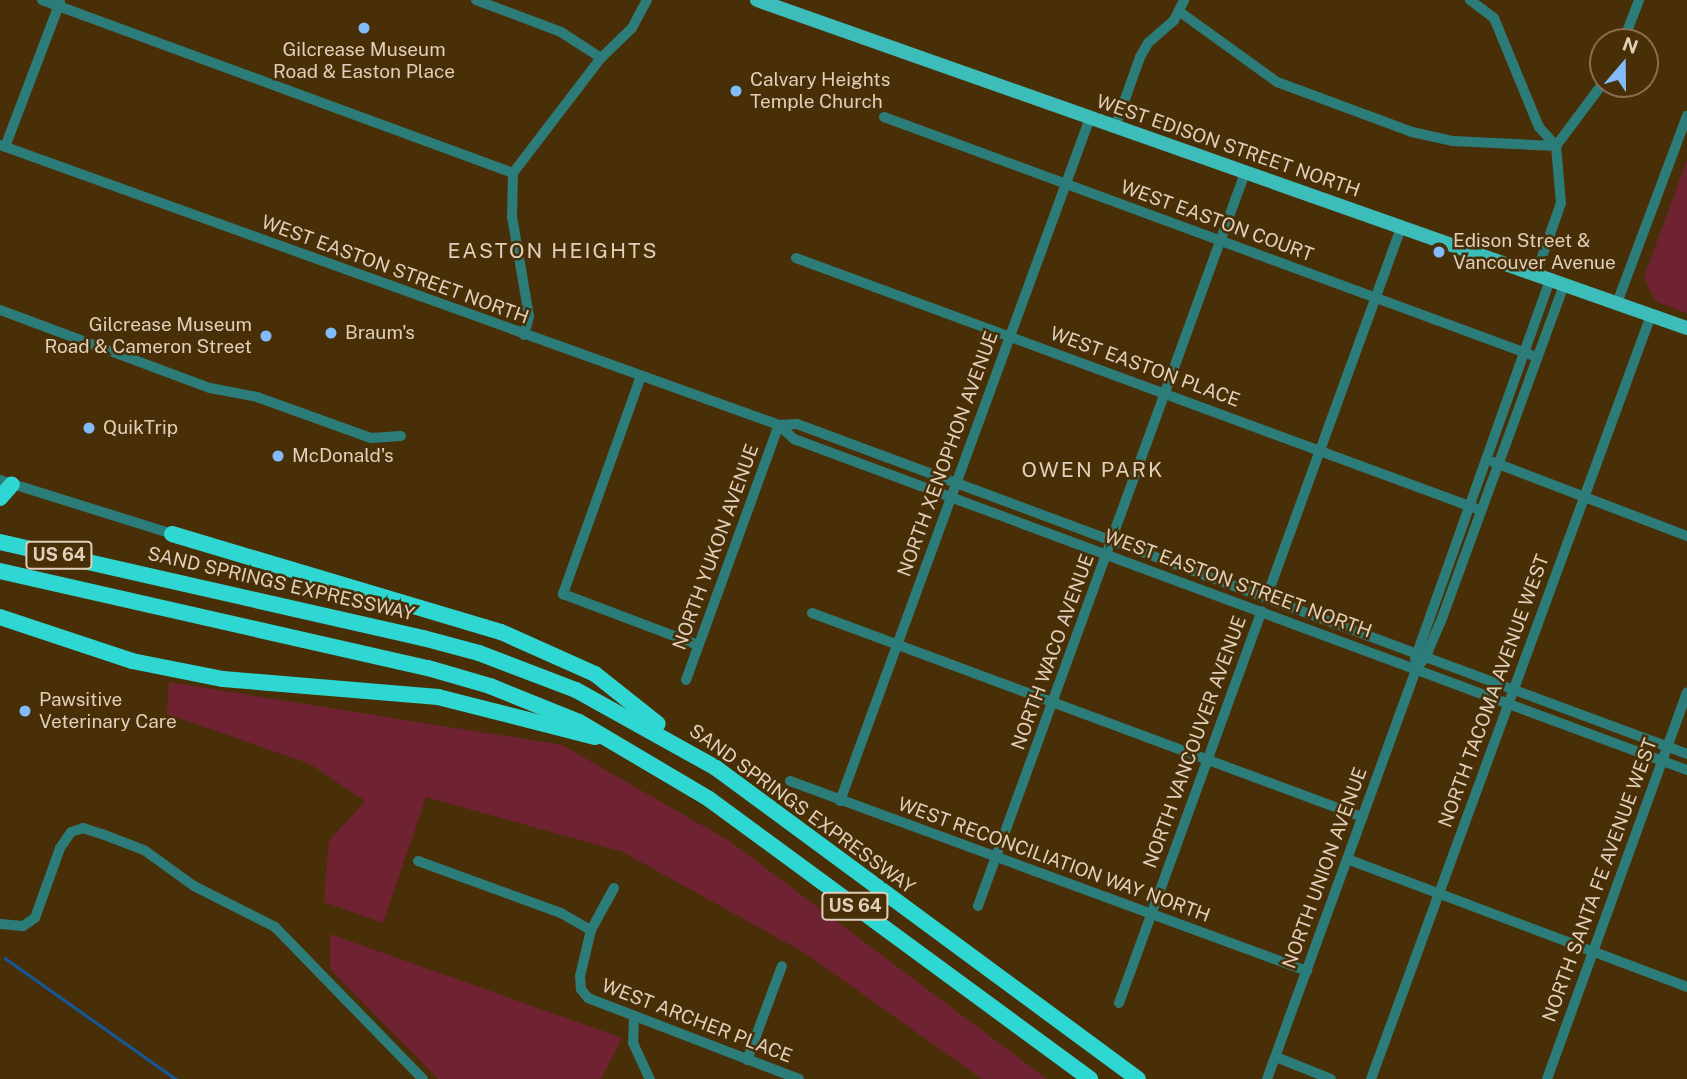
<!DOCTYPE html>
<style>
body{margin:0}
#map{position:relative;width:1687px;height:1079px;overflow:hidden;background:#492f07;font-family:"Public Sans",sans-serif}
div>[style]{position:absolute}
[style*='--x']{left:calc(var(--x)*1px);top:calc(var(--y)*1px);width:calc(var(--w)*1px);rotate:calc(var(--a)*1deg)}
.green>*{inset:0;background:#6f2232}
.stream>*{height:2.5px;margin:-1.25px;padding:0 1.25px;transform-origin:1.25px;border-radius:1.25px;background:#135899}
.minor>*{height:10px;margin:-5px;padding:0 5px;transform-origin:5px;border-radius:5px;background:#2c7d7a}
.major>*{height:14px;margin:-7px;padding:0 7px;transform-origin:7px;border-radius:7px;background:#3cbdb9}
.highway>*{height:16px;margin:-8px;padding:0 8px;transform-origin:8px;border-radius:8px;background:#2fd7d3}
.dots>*{width:19px;height:19px;translate:-50% -50%;box-sizing:border-box;border:4px solid #492f07;border-radius:50%}
span{translate:-50% -50%;white-space:nowrap;text-align:center;line-height:1.15;-webkit-text-stroke:5px #492f07;paint-order:stroke}
.shield-label span{padding:2px 5px;background:#492f07;border:2px solid;border-radius:5px;-webkit-text-stroke-width:0}
.shield-label{font-size:18px;color:#dfcfbb;font-weight:700}
.poi-label{font-size:19px;color:#dfcfbb}
.left{translate:0 -50%;text-align:left}
.right{translate:-100% -50%;text-align:right}
.street-label{font-size:19px;color:#dfcfbb}
.neighbourhood-label{font-size:21px;color:#dfcfbb;letter-spacing:2px}
.north{position:absolute;left:1589px;top:28px;width:70px;height:70px;box-sizing:border-box;background:#492f07;border:2px solid #856f4f;border-radius:50%;rotate:20deg;font-size:19px;font-weight:700;line-height:28px;text-align:center;color:#dfcfbb}
.north::after{content:'';display:block;margin:auto;width:24px;height:32px;background:#83bcfb;clip-path:polygon(50% 0,100% 100%,50% 72%,0 100%)}
</style>
<div id="map">
<div class="green">
<i style="clip-path:polygon(1687px 160px,1687px 313px,1655px 301px,1644px 277px)"></i>
<i style="clip-path:polygon(169px 682px,562px 745px,731px 842px,1047px 1079px,982px 1079px,805px 953px,623px 852px,426px 797px,383px 923px,324px 902px,329px 841px,365px 801px,310px 764px,167px 714px)"></i>
<i style="clip-path:polygon(330px 934px,622px 1038px,601px 1079px,438px 1079px,330px 969px)"></i>
</div>
<div class="stream">
<i style="--x:5;--y:958;--w:209;--a:35.3"></i>
</div>
<div class="minor">
<i style="--x:42;--y:0;--w:502;--a:20.17"></i>
<i style="--x:476;--y:0;--w:91;--a:20.6"></i>
<i style="--x:561;--y:32;--w:48;--a:33"></i>
<i style="--x:1470;--y:0;--w:30;--a:37"></i>
<i style="--x:1494;--y:18;--w:118;--a:67.6"></i>
<i style="--x:1539;--y:127;--w:25;--a:48"></i>
<i style="--x:1180;--y:12;--w:120;--a:35.8"></i>
<i style="--x:1277;--y:82;--w:144;--a:20.3"></i>
<i style="--x:1412;--y:132;--w:42;--a:12.4"></i>
<i style="--x:1453;--y:141;--w:103;--a:2.8"></i>
<i style="--x:1623;--y:42;--w:45;--a:-69.1"></i>
<i style="--x:884;--y:117;--w:696;--a:20.18"></i>
<i style="--x:1115;--y:127;--w:74;--a:-70.3"></i>
<i style="--x:1140;--y:57;--w:16;--a:-60"></i>
<i style="--x:1148;--y:43;--w:35;--a:-41"></i>
<i style="--x:1174;--y:20;--w:22;--a:-63"></i>
<i style="--x:0;--y:145;--w:828;--a:19.77"></i>
<i style="--x:779;--y:425;--w:21;--a:43"></i>
<i style="--x:794;--y:439;--w:952;--a:20.34"></i>
<i style="--x:5;--y:147;--w:155;--a:-69.2"></i>
<i style="--x:796;--y:258;--w:729;--a:20.22"></i>
<i style="--x:1536;--y:274;--w:75;--a:-70.6"></i>
<i style="--x:1561;--y:203;--w:57;--a:-95"></i>
<i style="--x:1556;--y:146;--w:79;--a:-53.3"></i>
<i style="--x:1617;--y:303;--w:200;--a:-69.5"></i>
<i style="--x:0;--y:310;--w:224;--a:20.4"></i>
<i style="--x:210;--y:388;--w:48;--a:10.8"></i>
<i style="--x:257;--y:397;--w:121;--a:19.8"></i>
<i style="--x:371;--y:438;--w:30;--a:-4"></i>
<i style="--x:524;--y:335;--w:20;--a:-75"></i>
<i style="--x:529;--y:316;--w:100;--a:-99.7"></i>
<i style="--x:512;--y:217;--w:44;--a:-88.7"></i>
<i style="--x:513;--y:173;--w:145;--a:-52.6"></i>
<i style="--x:601;--y:58;--w:43;--a:-44.1"></i>
<i style="--x:632;--y:28;--w:32;--a:-62"></i>
<i style="--x:641;--y:376;--w:232;--a:109.7"></i>
<i style="--x:563;--y:594;--w:144;--a:20.7"></i>
<i style="--x:779;--y:425;--w:18;--a:-3"></i>
<i style="--x:797;--y:424;--w:949;--a:20.34"></i>
<i style="--x:1493;--y:462;--w:208;--a:20.9"></i>
<i style="--x:0;--y:480;--w:180;--a:17.4"></i>
<i style="--x:1267;--y:596;--w:393;--a:-70"></i>
<i style="--x:812;--y:613;--w:587;--a:20.35"></i>
<i style="--x:1415;--y:659;--w:403;--a:-70.4"></i>
<i style="--x:686;--y:680;--w:271;--a:-70"></i>
<i style="--x:790;--y:781;--w:551;--a:20.18"></i>
<i style="--x:840;--y:801;--w:727;--a:-69.9"></i>
<i style="--x:1347;--y:859;--w:363;--a:20.6"></i>
<i style="--x:418;--y:861;--w:152;--a:20"></i>
<i style="--x:561;--y:913;--w:34;--a:30"></i>
<i style="--x:614;--y:888;--w:48;--a:118.7"></i>
<i style="--x:591;--y:930;--w:47;--a:103.4"></i>
<i style="--x:580;--y:976;--w:13;--a:86"></i>
<i style="--x:581;--y:989;--w:11;--a:52"></i>
<i style="--x:588;--y:998;--w:226;--a:21"></i>
<i style="--x:978;--y:906;--w:780;--a:-69.99"></i>
<i style="--x:0;--y:924;--w:23;--a:5"></i>
<i style="--x:23;--y:926;--w:14;--a:-34"></i>
<i style="--x:35;--y:918;--w:74;--a:-70.3"></i>
<i style="--x:60;--y:848;--w:19;--a:-55"></i>
<i style="--x:71;--y:832;--w:13;--a:-18"></i>
<i style="--x:83;--y:828;--w:20;--a:18"></i>
<i style="--x:102;--y:834;--w:45;--a:20.9"></i>
<i style="--x:144;--y:850;--w:62;--a:35.8"></i>
<i style="--x:194;--y:886;--w:91;--a:26.8"></i>
<i style="--x:275;--y:927;--w:212;--a:45.8"></i>
<i style="--x:1119;--y:1003;--w:417;--a:-70"></i>
<i style="--x:634;--y:1017;--w:26;--a:92"></i>
<i style="--x:633;--y:1043;--w:40;--a:65"></i>
<i style="--x:1276;--y:1057;--w:59;--a:21.8"></i>
<i style="--x:747;--y:1060;--w:100;--a:-69.6"></i>
<i style="--x:1267;--y:1079;--w:436;--a:-70"></i>
<i style="--x:1416;--y:669;--w:16;--a:-52"></i>
<i style="--x:1426;--y:656;--w:38;--a:-67"></i>
<i style="--x:1441;--y:621;--w:359;--a:-69.9"></i>
<i style="--x:1371;--y:1079;--w:814;--a:-69.87"></i>
<i style="--x:1547;--y:1079;--w:411;--a:-70.1"></i>
</div>
<div class="major">
<i style="--x:757;--y:0;--w:986;--a:19.43"></i>
</div>
<div class="highway">
<i style="--x:0;--y:498;--w:18;--a:-49"></i>
<i style="--x:172;--y:534;--w:343;--a:16.6"></i>
<i style="--x:501;--y:632;--w:103;--a:24.1"></i>
<i style="--x:595;--y:674;--w:80;--a:38.4"></i>
<i style="--x:0;--y:542;--w:434;--a:12.8"></i>
<i style="--x:423;--y:638;--w:58;--a:15"></i>
<i style="--x:479;--y:653;--w:104;--a:20.9"></i>
<i style="--x:576;--y:690;--w:160;--a:29.1"></i>
<i style="--x:716;--y:768;--w:524;--a:36.39"></i>
<i style="--x:0;--y:571;--w:439;--a:12.8"></i>
<i style="--x:428;--y:668;--w:65;--a:16.2"></i>
<i style="--x:490;--y:686;--w:96;--a:22"></i>
<i style="--x:579;--y:722;--w:151;--a:30.6"></i>
<i style="--x:709;--y:799;--w:473;--a:36.3"></i>
<i style="--x:0;--y:617;--w:139;--a:18.4"></i>
<i style="--x:132;--y:661;--w:93;--a:11.2"></i>
<i style="--x:223;--y:679;--w:216;--a:4.8"></i>
<i style="--x:438;--y:697;--w:162;--a:14.3"></i>
</div>
<div class="dots">
<i style="left:364px;top:28px;background:#83bcfb"></i>
<i style="left:736px;top:91px;background:#83bcfb"></i>
<i style="left:1439px;top:252px;background:#83bcfb"></i>
<i style="left:331px;top:333px;background:#83bcfb"></i>
<i style="left:266px;top:336px;background:#83bcfb"></i>
<i style="left:89px;top:428px;background:#83bcfb"></i>
<i style="left:278px;top:456px;background:#83bcfb"></i>
<i style="left:25px;top:711px;background:#83bcfb"></i>
</div>
<div class="shield-label">
<span style="left:59px;top:555px">US 64</span>
<span style="left:855px;top:906px">US 64</span>
</div>
<div class="poi-label">
<span style="left:364px;top:61px">Gilcrease Museum<br>Road &amp; Easton Place</span>
<span class="left" style="left:750px;top:91px">Calvary Heights<br>Temple Church</span>
<span class="left" style="left:1453px;top:252px">Edison Street &amp;<br>Vancouver Avenue</span>
<span class="right" style="left:252px;top:336px">Gilcrease Museum<br>Road &amp; Cameron Street</span>
<span class="left" style="left:345px;top:333px">Braum's</span>
<span class="left" style="left:103px;top:428px">QuikTrip</span>
<span class="left" style="left:292px;top:456px">McDonald's</span>
<span class="left" style="left:39px;top:711px">Pawsitive<br>Veterinary Care</span>
</div>
<div class="street-label">
<span style="left:1228px;top:146px;rotate:19deg">WEST EDISON STREET NORTH</span>
<span style="left:1217px;top:221px;rotate:20deg">WEST EASTON COURT</span>
<span style="left:395px;top:270px;rotate:20deg">WEST EASTON STREET NORTH</span>
<span style="left:1145px;top:367px;rotate:20deg">WEST EASTON PLACE</span>
<span style="left:948px;top:454px;rotate:-70deg">NORTH XENOPHON AVENUE</span>
<span style="left:716px;top:547px;rotate:-70deg">NORTH YUKON AVENUE</span>
<span style="left:281px;top:584px;rotate:13deg">SAND SPRINGS EXPRESSWAY</span>
<span style="left:1238px;top:584px;rotate:20deg">WEST EASTON STREET NORTH</span>
<span style="left:1053px;top:652px;rotate:-70deg">NORTH WACO AVENUE</span>
<span style="left:1494px;top:691px;rotate:-70deg">NORTH TACOMA AVENUE WEST</span>
<span style="left:1195px;top:742px;rotate:-70deg">NORTH VANCOUVER AVENUE</span>
<span style="left:802px;top:809px;rotate:36deg">SAND SPRINGS EXPRESSWAY</span>
<span style="left:1054px;top:860px;rotate:20deg">WEST RECONCILIATION WAY NORTH</span>
<span style="left:1325px;top:868px;rotate:-70deg">NORTH UNION AVENUE</span>
<span style="left:1600px;top:880px;rotate:-70deg">NORTH SANTA FE AVENUE WEST</span>
<span style="left:697px;top:1021px;rotate:21deg">WEST ARCHER PLACE</span>
</div>
<div class="neighbourhood-label">
<span style="left:553px;top:251px">EASTON HEIGHTS</span>
<span style="left:1093px;top:470px">OWEN PARK</span>
</div>
<div class="north">N</div>
</div>
